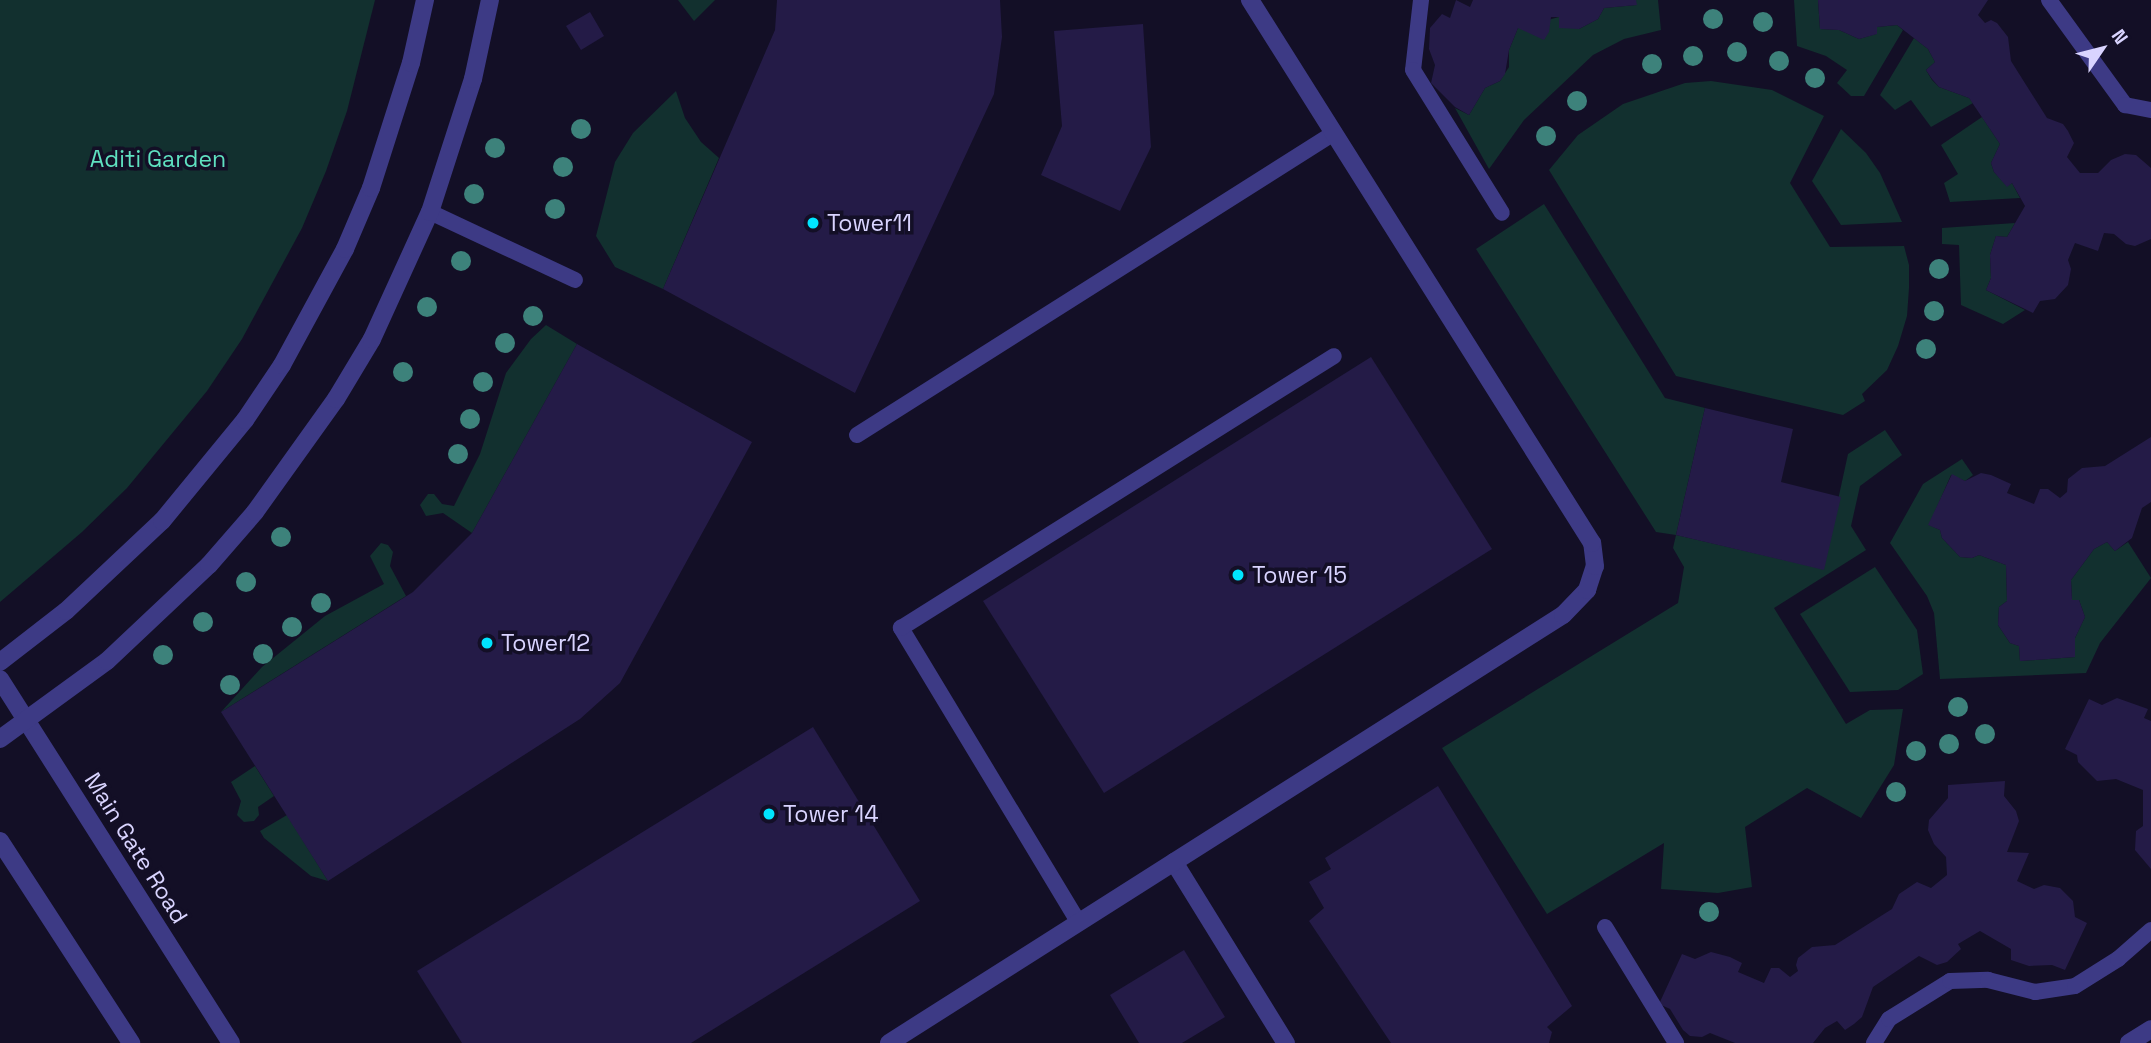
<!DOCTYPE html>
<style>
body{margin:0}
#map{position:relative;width:2151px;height:1043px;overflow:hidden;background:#130f26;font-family:"Space Grotesk",sans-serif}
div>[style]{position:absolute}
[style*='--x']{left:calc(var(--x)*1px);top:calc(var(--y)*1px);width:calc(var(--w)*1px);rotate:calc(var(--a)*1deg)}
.green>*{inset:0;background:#12302f}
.building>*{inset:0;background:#241b47}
.service>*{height:16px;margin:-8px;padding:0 8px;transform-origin:8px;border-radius:8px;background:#3d3a85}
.minor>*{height:18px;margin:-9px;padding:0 9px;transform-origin:9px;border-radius:9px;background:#3d3a85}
.tertiary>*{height:18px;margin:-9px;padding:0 9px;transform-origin:9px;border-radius:9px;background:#3d3a85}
.trees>*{width:20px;height:20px;margin:-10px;border-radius:50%;background:#3d827b}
.dots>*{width:19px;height:19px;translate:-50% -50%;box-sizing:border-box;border:4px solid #130f26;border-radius:50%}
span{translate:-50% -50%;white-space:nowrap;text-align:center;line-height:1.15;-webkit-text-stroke:7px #130f26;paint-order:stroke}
.park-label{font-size:23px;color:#5fe0c0}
.poi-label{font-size:23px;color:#d9d4ff}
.left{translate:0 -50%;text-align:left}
.street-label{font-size:23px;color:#d9d4ff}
.north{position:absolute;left:2067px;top:14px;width:70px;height:70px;-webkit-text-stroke:5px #130f26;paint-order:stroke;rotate:55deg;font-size:19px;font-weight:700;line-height:28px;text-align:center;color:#d9d4ff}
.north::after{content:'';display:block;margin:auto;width:24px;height:32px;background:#d9d4ff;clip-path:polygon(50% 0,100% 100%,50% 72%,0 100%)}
</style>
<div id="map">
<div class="green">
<i style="clip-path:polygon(0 0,375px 0,347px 111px,326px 171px,302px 228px,242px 339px,207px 391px,127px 488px,82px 532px,0 602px)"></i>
<i style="clip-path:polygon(678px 0,715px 0,694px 21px)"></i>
<i style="clip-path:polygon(1636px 0,1658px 0,1661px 30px,1624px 39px,1593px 55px,1524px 120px,1489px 169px,1455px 108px,1469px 115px,1485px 88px,1500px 81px,1509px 67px,1509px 50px,1518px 28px,1559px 17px,1579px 29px,1598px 19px,1604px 8px,1636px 5px)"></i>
<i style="clip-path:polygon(1794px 0,1818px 0,1820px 29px,1839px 30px,1859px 39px,1876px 34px,1877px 27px,1897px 25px,1903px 30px,1864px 96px,1851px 96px,1837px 83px,1847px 70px,1826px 56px,1797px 46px)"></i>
<i style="clip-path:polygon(1914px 38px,1928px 49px,1935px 62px,1926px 70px,1932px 80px,1939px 87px,1969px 98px,1973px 103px,1931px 127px,1911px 100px,1895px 110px,1880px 95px)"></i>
<i style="clip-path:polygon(1711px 81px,1772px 90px,1824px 116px,1790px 183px,1830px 247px,1904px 246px,1909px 265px,1909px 288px,1907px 316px,1898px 346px,1887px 370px,1862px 394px,1865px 401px,1843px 415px,1676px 376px,1549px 170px,1578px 135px,1623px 104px,1685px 83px)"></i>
<i style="clip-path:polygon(676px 91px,685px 118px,701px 142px,719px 158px,663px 289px,615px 267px,596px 236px,615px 162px,633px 133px)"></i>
<i style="clip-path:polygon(1982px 117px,2000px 144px,1991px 163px,1994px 172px,2007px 186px,2012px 183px,2020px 198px,1950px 202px,1944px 183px,1958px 174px,1941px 145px)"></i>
<i style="clip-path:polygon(1841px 129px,1866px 153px,1880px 173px,1902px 222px,1841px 225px,1812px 181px)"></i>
<i style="clip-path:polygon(1544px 204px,1665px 398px,1705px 408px,1676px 535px,1823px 569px,1848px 454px,1885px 430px,1902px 455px,1860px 486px,1851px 526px,1866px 550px,1774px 608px,1846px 724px,1870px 710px,1903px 709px,1894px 765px,1861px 818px,1807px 788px,1745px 827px,1752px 887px,1718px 893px,1661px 889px,1664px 843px,1547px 914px,1442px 748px,1678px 603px,1684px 567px,1673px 548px,1676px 535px,1656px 532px,1476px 249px)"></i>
<i style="clip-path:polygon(2015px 223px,2007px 237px,1996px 236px,1990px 255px,1991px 278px,1986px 290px,2025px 310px,2003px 324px,1961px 305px,1959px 245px,1942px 244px,1942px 228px)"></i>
<i style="clip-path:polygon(546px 325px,577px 344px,472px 533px,443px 513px,426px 516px,420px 505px,428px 494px,434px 494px,442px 504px,454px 506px,480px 454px,506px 373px,531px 339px)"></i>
<i style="clip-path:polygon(1962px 459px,1973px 475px,1965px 481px,1951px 475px,1929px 525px,1940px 530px,1942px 538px,1960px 557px,1972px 558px,1979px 555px,2006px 565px,2007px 601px,1999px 607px,1998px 625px,2010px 643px,2019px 646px,2020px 661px,2075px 657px,2075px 638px,2085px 617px,2079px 600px,2072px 600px,2071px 580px,2094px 549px,2107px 542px,2115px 551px,2128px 542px,2151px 578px,2100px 643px,2086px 673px,1940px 679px,1934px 613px,1927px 596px,1890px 543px,1923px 484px)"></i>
<i style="clip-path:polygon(381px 543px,388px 545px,393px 552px,390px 566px,406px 596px,221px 712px,262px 667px,325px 616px,384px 584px,370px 556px)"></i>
<i style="clip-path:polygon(1875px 567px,1917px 630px,1923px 674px,1898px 690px,1850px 692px,1800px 614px)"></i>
<i style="clip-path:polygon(255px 766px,274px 796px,258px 807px,259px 815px,254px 821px,244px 822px,237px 815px,241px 801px,231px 782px)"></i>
<i style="clip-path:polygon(287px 815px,328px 881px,311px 876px,264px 838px,260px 831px)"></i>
</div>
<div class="building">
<i style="clip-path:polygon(777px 0,1000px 0,1002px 37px,994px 94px,855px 393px,663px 289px,775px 30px)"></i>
<i style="clip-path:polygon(1456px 0,1470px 7px,1473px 0,1636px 0,1637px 5px,1604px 8px,1598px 19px,1579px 29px,1559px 28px,1559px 17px,1551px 17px,1549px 32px,1544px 40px,1518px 28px,1509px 50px,1505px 74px,1500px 81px,1485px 88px,1469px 115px,1455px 107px,1431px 83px,1435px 65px,1429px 49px,1430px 28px,1442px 14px,1450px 18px)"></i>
<i style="clip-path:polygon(1818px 0,1988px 0,1978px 15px,1985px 23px,1991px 20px,1997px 23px,2008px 37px,2011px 61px,2047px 118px,2063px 124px,2068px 131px,2074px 143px,2067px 157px,2080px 173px,2098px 173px,2111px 160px,2125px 154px,2136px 155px,2151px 168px,2151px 239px,2135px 246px,2126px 244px,2114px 234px,2104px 233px,2098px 251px,2075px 243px,2068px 260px,2071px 269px,2068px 285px,2055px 299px,2040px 301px,2033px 313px,1986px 290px,1991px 278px,1990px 255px,1996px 236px,2007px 237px,2025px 206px,2012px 183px,2007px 187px,1994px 172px,1991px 163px,2000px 144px,1969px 98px,1939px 87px,1932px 79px,1926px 70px,1935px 62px,1928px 49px,1897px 25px,1877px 27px,1877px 34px,1859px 39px,1839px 30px,1820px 29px)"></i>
<i style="clip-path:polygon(590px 12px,604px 36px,581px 50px,566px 26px)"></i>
<i style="clip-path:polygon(1143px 24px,1151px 147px,1120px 211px,1041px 175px,1062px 126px,1054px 31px)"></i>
<i style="clip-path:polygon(577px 344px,752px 442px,620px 683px,580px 719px,328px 881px,221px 712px,413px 592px,472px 533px)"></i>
<i style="clip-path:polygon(1371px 357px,1492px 549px,1104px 793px,983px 601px)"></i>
<i style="clip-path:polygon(1705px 408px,1793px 429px,1781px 482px,1841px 497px,1824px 570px,1676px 535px)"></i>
<i style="clip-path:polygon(2151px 437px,2151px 502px,2142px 508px,2132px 538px,2115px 551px,2107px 542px,2094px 549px,2071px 580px,2072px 600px,2079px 600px,2085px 617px,2075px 638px,2075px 657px,2020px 661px,2019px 646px,2010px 643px,1998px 625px,1999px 607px,2007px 601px,2006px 565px,1979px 555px,1972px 558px,1960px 557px,1942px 538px,1940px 530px,1928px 525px,1952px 474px,1965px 481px,1981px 473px,1991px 475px,2011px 484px,2007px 493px,2034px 504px,2040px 489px,2048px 489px,2060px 498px,2067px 492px,2068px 479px,2082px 468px,2105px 466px)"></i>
<i style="clip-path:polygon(2117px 698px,2148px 709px,2144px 718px,2151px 721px,2151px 869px,2135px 850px,2136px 831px,2143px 826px,2143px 790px,2116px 779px,2097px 781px,2078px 762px,2077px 755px,2065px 749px,2089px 699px,2102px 705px)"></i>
<i style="clip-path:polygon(813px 727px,920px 901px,691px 1043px,462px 1043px,417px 971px)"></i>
<i style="clip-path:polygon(2005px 781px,2004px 796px,2016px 811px,2019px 821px,2007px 852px,2029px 853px,2017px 881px,2034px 889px,2044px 885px,2060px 888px,2073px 901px,2075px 917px,2087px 923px,2065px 970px,2052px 965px,2029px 966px,2011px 960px,2011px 949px,1980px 931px,1958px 944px,1961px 949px,1947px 962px,1937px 965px,1919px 956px,1873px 987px,1862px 1017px,1854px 1024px,1845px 1030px,1837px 1021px,1825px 1028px,1813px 1043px,1735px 1043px,1710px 1033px,1702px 1037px,1690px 1036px,1683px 1030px,1670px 1009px,1659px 1004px,1682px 954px,1695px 959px,1711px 952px,1730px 957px,1742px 963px,1738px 972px,1764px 983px,1771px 968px,1779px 968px,1790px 977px,1798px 971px,1796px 965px,1798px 958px,1812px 947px,1835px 945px,1892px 909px,1899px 894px,1917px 882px,1931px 888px,1947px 875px,1946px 857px,1934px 844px,1928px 830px,1929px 820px,1948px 798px,1948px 785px)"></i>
<i style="clip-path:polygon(1438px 786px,1572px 1006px,1547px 1027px,1552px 1032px,1549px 1043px,1391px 1043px,1309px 921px,1324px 908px,1309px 882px,1331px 869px,1325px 858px)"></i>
<i style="clip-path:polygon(1184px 950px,1225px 1017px,1182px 1043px,1139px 1043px,1110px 995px)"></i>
</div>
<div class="service">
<i style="--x:1421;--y:0;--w:70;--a:96.5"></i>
<i style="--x:1413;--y:70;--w:168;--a:58.1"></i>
<i style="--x:2049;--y:0;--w:130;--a:54.1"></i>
<i style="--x:2125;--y:105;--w:26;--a:11"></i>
<i style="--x:430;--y:212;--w:160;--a:25.1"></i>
<i style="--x:857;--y:435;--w:565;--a:-32.34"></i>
<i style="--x:1079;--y:923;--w:345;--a:-121.1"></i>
<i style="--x:901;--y:628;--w:511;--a:-32.14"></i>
<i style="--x:1605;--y:927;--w:136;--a:58.5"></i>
<i style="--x:1874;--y:1043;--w:28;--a:-58"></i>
<i style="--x:1889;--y:1019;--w:72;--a:-31.9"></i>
<i style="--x:1950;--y:981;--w:38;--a:-2"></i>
<i style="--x:1988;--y:980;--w:49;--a:14.3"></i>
<i style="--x:2035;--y:992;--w:40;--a:-8.5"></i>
<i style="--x:2075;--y:986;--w:51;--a:-32.1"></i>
<i style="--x:2118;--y:959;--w:44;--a:-41.3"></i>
</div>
<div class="minor">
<i style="--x:1174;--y:862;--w:213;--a:58.3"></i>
<i style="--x:889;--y:1043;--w:798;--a:-32.42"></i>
<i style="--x:1563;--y:615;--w:35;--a:-46"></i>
<i style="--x:1587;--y:590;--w:25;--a:-72"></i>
<i style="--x:1595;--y:566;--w:23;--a:-97"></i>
<i style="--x:1592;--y:543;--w:642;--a:-122.2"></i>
<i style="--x:2129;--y:1043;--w:26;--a:-32"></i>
</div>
<div class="tertiary">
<i style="--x:0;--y:662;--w:83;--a:-37.7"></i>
<i style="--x:66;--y:611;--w:132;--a:-43.2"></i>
<i style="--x:162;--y:521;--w:131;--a:-50.6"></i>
<i style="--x:245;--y:420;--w:66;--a:-56.1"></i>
<i style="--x:282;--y:365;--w:132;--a:-61.5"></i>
<i style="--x:345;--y:249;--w:66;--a:-66.9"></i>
<i style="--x:371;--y:188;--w:131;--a:-72.3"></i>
<i style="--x:411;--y:63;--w:65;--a:-77.5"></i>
<i style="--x:0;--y:679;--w:431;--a:57.6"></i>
<i style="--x:0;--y:739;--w:132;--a:-36.1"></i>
<i style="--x:107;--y:661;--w:140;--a:-43.3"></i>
<i style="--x:209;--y:565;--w:70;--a:-49"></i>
<i style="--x:255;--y:512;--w:139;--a:-54.4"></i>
<i style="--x:336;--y:399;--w:70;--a:-59"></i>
<i style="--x:372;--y:339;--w:140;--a:-65.5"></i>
<i style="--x:430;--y:212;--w:140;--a:-72.1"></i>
<i style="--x:473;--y:79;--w:81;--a:-77.9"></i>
<i style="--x:0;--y:841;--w:241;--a:57"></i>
</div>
<div class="trees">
<i style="left:1713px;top:19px"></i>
<i style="left:1763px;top:22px"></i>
<i style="left:1737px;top:52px"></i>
<i style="left:1693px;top:56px"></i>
<i style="left:1779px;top:61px"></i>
<i style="left:1652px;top:64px"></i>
<i style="left:1815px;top:78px"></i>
<i style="left:1577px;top:101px"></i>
<i style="left:581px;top:129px"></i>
<i style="left:1546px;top:136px"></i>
<i style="left:495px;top:148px"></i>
<i style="left:563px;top:167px"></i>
<i style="left:474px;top:194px"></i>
<i style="left:555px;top:209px"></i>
<i style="left:461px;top:261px"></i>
<i style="left:1939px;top:269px"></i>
<i style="left:427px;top:307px"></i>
<i style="left:1934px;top:311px"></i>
<i style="left:533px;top:316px"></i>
<i style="left:505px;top:343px"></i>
<i style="left:1926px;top:349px"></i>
<i style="left:403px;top:372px"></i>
<i style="left:483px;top:382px"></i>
<i style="left:470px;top:419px"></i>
<i style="left:458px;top:454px"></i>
<i style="left:281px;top:537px"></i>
<i style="left:246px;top:582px"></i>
<i style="left:321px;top:603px"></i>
<i style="left:203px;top:622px"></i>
<i style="left:292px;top:627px"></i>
<i style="left:263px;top:654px"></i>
<i style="left:163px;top:655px"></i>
<i style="left:230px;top:685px"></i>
<i style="left:1958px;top:707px"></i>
<i style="left:1985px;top:734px"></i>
<i style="left:1949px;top:744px"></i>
<i style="left:1916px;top:751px"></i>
<i style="left:1896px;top:792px"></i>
<i style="left:1709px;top:912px"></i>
</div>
<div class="dots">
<i style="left:813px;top:223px;background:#00e5ff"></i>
<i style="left:1238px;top:575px;background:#00e5ff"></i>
<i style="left:487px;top:643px;background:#00e5ff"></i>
<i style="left:769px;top:814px;background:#00e5ff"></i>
</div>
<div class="park-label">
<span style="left:158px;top:159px">Aditi Garden</span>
</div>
<div class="poi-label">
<span class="left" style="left:827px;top:223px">Tower11</span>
<span class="left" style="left:1252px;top:575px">Tower 15</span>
<span class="left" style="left:501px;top:643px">Tower12</span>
<span class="left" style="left:783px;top:814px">Tower 14</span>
</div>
<div class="street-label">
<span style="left:136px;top:848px;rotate:58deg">Main Gate Road</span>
</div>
<div class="north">N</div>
</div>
